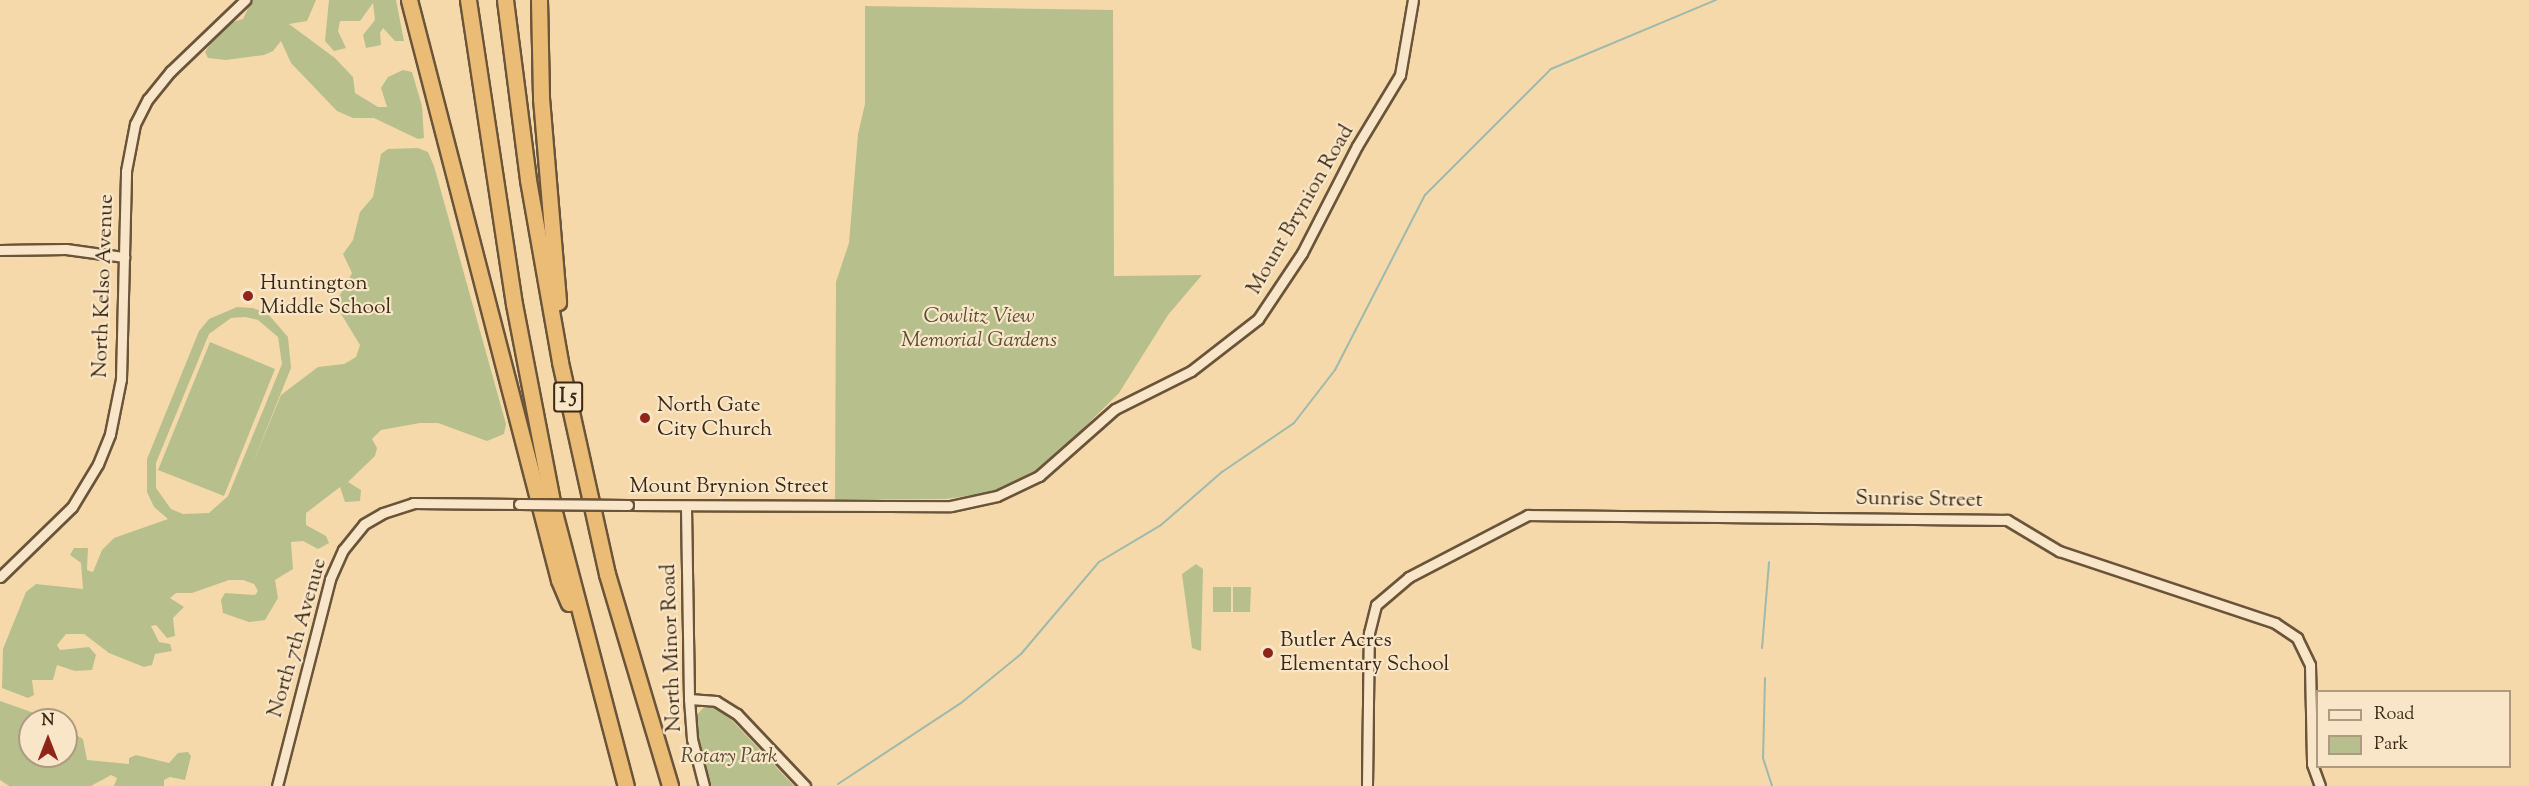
<!DOCTYPE html>
<style>
body{margin:0}
#map{position:relative;width:2529px;height:786px;overflow:hidden;background:#f6d9aa;font-family:"Sorts Mill Goudy",serif}
div>[style]{position:absolute}
[style*='--x']{left:calc(var(--x)*1px);top:calc(var(--y)*1px);width:calc(var(--w)*1px);rotate:calc(var(--a)*1deg)}
.green>*{inset:0;background:#b7c08c}
.stream>*{height:2px;margin:-1px;padding:0 1px;transform-origin:1px;border-radius:1px;background:#9dbaad}
.roads{filter:drop-shadow(2px 0 #6a543a) drop-shadow(-2px 0 #6a543a) drop-shadow(0 2px #6a543a) drop-shadow(0 -2px #6a543a)}
.minor>*{height:9px;margin:-4.5px;padding:0 4.5px;transform-origin:4.5px;border-radius:4.5px;background:#f9e6c8}
.highway>*{height:15px;margin:-7.5px;padding:0 7.5px;transform-origin:7.5px;border-radius:7.5px;background:#ebbc75}
.bridges{filter:drop-shadow(2px 0 #6a543a) drop-shadow(-2px 0 #6a543a) drop-shadow(0 2px #6a543a) drop-shadow(0 -2px #6a543a)}
.minor-bridge>*{height:9px;margin:-4.5px;padding:0 4.5px;transform-origin:4.5px;border-radius:4.5px;background:#f9e6c8}
.dots>*{width:16px;height:16px;translate:-50% -50%;box-sizing:border-box;border:3px solid #f9e6c8;border-radius:50%}
span{translate:-50% -50%;white-space:nowrap;text-align:center;line-height:1.15;-webkit-text-stroke:4.5px #f9e6c8;paint-order:stroke}
.shield-label span{padding:2px 4px;background:#f9e6c8;border:2px solid;border-radius:4px;-webkit-text-stroke-width:0}
.shield-label{font-size:20px;color:#3b2815;font-weight:700}
.street-label{font-size:21px;color:#3b2815}
.poi-label{font-size:21px;color:#3b2815}
.left{translate:0 -50%;text-align:left}
.park-label{font-size:21px;color:#5a4e33;font-style:italic}
.legend{position:absolute;left:2316px;top:690px;width:195px;height:78px;box-sizing:border-box;background:#f9e6c8;border:2px solid #ad9a80;margin:0;padding:8px 10px;list-style:none;font-size:18px;color:#3b2815}
.legend li{display:flex;align-items:center;gap:12px;height:30px}
.legend b{width:30px;border:2px solid #ad9a80}
.north{position:absolute;left:18px;top:708px;width:60px;height:60px;box-sizing:border-box;background:#f9e6c8;border:2px solid #ad9a80;border-radius:50%;rotate:0deg;font-size:16px;font-weight:700;line-height:24px;text-align:center;color:#3b2815}
.north::after{content:'';display:block;margin:auto;width:21px;height:27px;background:#8f2418;clip-path:polygon(50% 0,100% 100%,50% 72%,0 100%)}
</style>
<div id="map">
<div class="green">
<i style="clip-path:polygon(252px 0,316px 0,307px 21px,289px 24px,335px 58px,353px 77px,355px 93px,378px 107px,387px 107px,381px 88px,388px 77px,403px 70px,412px 72px,422px 106px,424px 138px,418px 139px,374px 118px,353px 118px,337px 111px,291px 63px,281px 41px,273px 51px,264px 55px,226px 60px,208px 58px,205px 52px,223px 25px,243px 19px)"></i>
<i style="clip-path:polygon(329px 0,396px 0,404px 41px,395px 41px,383px 28px,380px 33px,381px 45px,366px 48px,363px 35px,375px 20px,373px 3px,360px 21px,340px 21px,338px 31px,346px 48px,334px 51px,325px 41px)"></i>
<i style="clip-path:polygon(865px 6px,1113px 10px,1114px 276px,1202px 275px,1168px 315px,1119px 393px,1045px 466px,994px 492px,946px 499px,835px 500px,836px 282px,849px 243px,858px 134px,865px 104px)"></i>
<i style="clip-path:polygon(evenodd,418px 148px,428px 152px,434px 166px,506px 424px,504px 434px,487px 441px,438px 423px,420px 423px,381px 430px,372px 439px,377px 448px,375px 456px,348px 482px,361px 490px,360px 501px,345px 502px,340px 487px,306px 513px,306px 525px,326px 536px,329px 543px,318px 549px,303px 541px,291px 542px,293px 569px,275px 580px,278px 598px,265px 620px,249px 622px,223px 613px,221px 600px,225px 593px,255px 595px,258px 591px,254px 584px,243px 580px,229px 580px,192px 593px,176px 593px,170px 598px,184px 607px,173px 618px,175px 636px,167px 638px,156px 625px,151px 626px,159px 642px,170px 644px,172px 651px,155px 654px,152px 665px,144px 667px,109px 653px,84px 634px,66px 634px,57px 645px,60px 650px,89px 647px,96px 655px,92px 670px,75px 671px,57px 665px,53px 680px,32px 680px,34px 695px,28px 698px,2px 688px,3px 649px,26px 592px,36px 584px,83px 589px,81px 563px,70px 555px,74px 548px,88px 548px,87px 570px,93px 572px,102px 550px,114px 538px,168px 519px,154px 507px,147px 492px,147px 459px,199px 331px,209px 319px,237px 307px,253px 308px,268px 314px,288px 337px,291px 368px,252px 465px,281px 395px,318px 367px,344px 364px,356px 357px,360px 345px,335px 304px,352px 273px,343px 254px,353px 240px,360px 212px,373px 197px,381px 154px,388px 149px,418px 148px,245px 317px,258px 320px,278px 337px,282px 364px,228px 496px,209px 513px,183px 514px,171px 509px,156px 488px,156px 463px,209px 334px,231px 318px,245px 317px)"></i>
<i style="clip-path:polygon(210px 342px,275px 369px,224px 496px,158px 470px)"></i>
<i style="clip-path:polygon(1196px 564px,1203px 569px,1201px 651px,1192px 648px,1182px 574px)"></i>
<i style="clip-path:polygon(1213px 587px,1231px 587px,1231px 612px,1213px 612px)"></i>
<i style="clip-path:polygon(1233px 587px,1251px 587px,1250px 612px,1233px 612px)"></i>
<i style="clip-path:polygon(0 701px,37px 714px,38px 720px,30px 720px,30px 756px,46px 756px,56px 766px,60px 756px,66px 756px,66px 738px,76px 735px,83px 739px,87px 760px,129px 764px,129px 758px,136px 755px,169px 763px,178px 753px,188px 752px,191px 756px,185px 780px,170px 777px,164px 780px,164px 786px,114px 786px,117px 778px,111px 775px,91px 786px,9px 786px,0 780px)"></i>
<i style="clip-path:polygon(704px 707px,716px 708px,727px 715px,794px 786px,710px 786px,698px 748px,694px 718px)"></i>
</div>
<div class="stream">
<i style="--x:1762;--y:648;--w:86;--a:-85.3"></i>
<i style="--x:1765;--y:678;--w:80;--a:91.4"></i>
<i style="--x:1763;--y:758;--w:29;--a:72"></i>
<i style="--x:838;--y:784;--w:147;--a:-33.4"></i>
<i style="--x:961;--y:703;--w:77;--a:-39.2"></i>
<i style="--x:1021;--y:654;--w:121;--a:-49.7"></i>
<i style="--x:1099;--y:562;--w:72;--a:-30.8"></i>
<i style="--x:1161;--y:525;--w:81;--a:-41"></i>
<i style="--x:1222;--y:472;--w:87;--a:-34.2"></i>
<i style="--x:1294;--y:423;--w:67;--a:-52.3"></i>
<i style="--x:1335;--y:370;--w:197;--a:-62.8"></i>
<i style="--x:1425;--y:195;--w:178;--a:-45"></i>
<i style="--x:1551;--y:69;--w:179;--a:-22.7"></i>
</div>
<div class="roads">
<div class="minor">
<i style="--x:0;--y:250;--w:66;--a:-0.9"></i>
<i style="--x:66;--y:249;--w:59;--a:7.9"></i>
<i style="--x:628;--y:505;--w:323;--a:0.2"></i>
<i style="--x:951;--y:506;--w:47;--a:-12.3"></i>
<i style="--x:997;--y:496;--w:47;--a:-25.5"></i>
<i style="--x:1039;--y:476;--w:101;--a:-41.4"></i>
<i style="--x:1115;--y:409;--w:85;--a:-26.6"></i>
<i style="--x:1191;--y:371;--w:85;--a:-37.8"></i>
<i style="--x:1258;--y:319;--w:79;--a:-56.3"></i>
<i style="--x:1302;--y:253;--w:120;--a:-62.8"></i>
<i style="--x:1357;--y:146;--w:83;--a:-58.8"></i>
<i style="--x:1400;--y:75;--w:76;--a:-80.2"></i>
<i style="--x:686;--y:507;--w:192;--a:89.1"></i>
<i style="--x:689;--y:699;--w:40;--a:85.7"></i>
<i style="--x:692;--y:739;--w:49;--a:75.7"></i>
<i style="--x:0;--y:577;--w:100;--a:-44.2"></i>
<i style="--x:72;--y:507;--w:50;--a:-58.8"></i>
<i style="--x:98;--y:464;--w:32;--a:-68"></i>
<i style="--x:110;--y:434;--w:56;--a:-78.7"></i>
<i style="--x:121;--y:379;--w:208;--a:-88.6"></i>
<i style="--x:126;--y:171;--w:48;--a:-79.2"></i>
<i style="--x:135;--y:124;--w:28;--a:-63"></i>
<i style="--x:148;--y:99;--w:36;--a:-51"></i>
<i style="--x:171;--y:71;--w:103;--a:-43.8"></i>
<i style="--x:689;--y:699;--w:27;--a:4"></i>
<i style="--x:716;--y:701;--w:25;--a:32"></i>
<i style="--x:737;--y:714;--w:99;--a:46.6"></i>
<i style="--x:277;--y:786;--w:214;--a:-75.6"></i>
<i style="--x:330;--y:579;--w:32;--a:-66"></i>
<i style="--x:343;--y:550;--w:33;--a:-51"></i>
<i style="--x:364;--y:524;--w:22;--a:-30"></i>
<i style="--x:383;--y:513;--w:32;--a:-18"></i>
<i style="--x:413;--y:503;--w:106;--a:0.5"></i>
<i style="--x:1367;--y:786;--w:153;--a:-89.3"></i>
<i style="--x:1369;--y:633;--w:29;--a:-76"></i>
<i style="--x:1376;--y:605;--w:43;--a:-40.3"></i>
<i style="--x:1409;--y:577;--w:134;--a:-27.5"></i>
<i style="--x:1528;--y:515;--w:479;--a:0.6"></i>
<i style="--x:2007;--y:520;--w:61;--a:30.8"></i>
<i style="--x:2059;--y:551;--w:228;--a:18.4"></i>
<i style="--x:2275;--y:623;--w:27;--a:34"></i>
<i style="--x:2297;--y:638;--w:30;--a:64"></i>
<i style="--x:2310;--y:665;--w:99;--a:88.8"></i>
<i style="--x:2312;--y:764;--w:23;--a:70"></i>
</div>
<div class="highway">
<i style="--x:409;--y:0;--w:599;--a:75.5"></i>
<i style="--x:559;--y:580;--w:25;--a:67"></i>
<i style="--x:468;--y:0;--w:307;--a:81.4"></i>
<i style="--x:514;--y:304;--w:216;--a:79.1"></i>
<i style="--x:555;--y:516;--w:279;--a:75.3"></i>
<i style="--x:505;--y:0;--w:181;--a:82.7"></i>
<i style="--x:528;--y:180;--w:185;--a:80"></i>
<i style="--x:560;--y:362;--w:217;--a:77.5"></i>
<i style="--x:607;--y:574;--w:221;--a:73.4"></i>
<i style="--x:539;--y:0;--w:98;--a:88.8"></i>
<i style="--x:541;--y:98;--w:205;--a:85.2"></i>
</div>
</div>
<div class="bridges">
<div class="minor-bridge">
<i style="--x:519;--y:504;--w:109;--a:0.5"></i>
</div>
</div>
<div class="dots">
<i style="left:248px;top:296px;background:#8f2418"></i>
<i style="left:645px;top:418px;background:#8f2418"></i>
<i style="left:1268px;top:653px;background:#8f2418"></i>
</div>
<div class="shield-label">
<span style="left:568px;top:397px">I 5</span>
</div>
<div class="street-label">
<span style="left:1301px;top:210px;rotate:-60deg">Mount Brynion Road</span>
<span style="left:104px;top:286px;rotate:-88deg">North Kelso Avenue</span>
<span style="left:729px;top:487px">Mount Brynion Street</span>
<span style="left:1919px;top:500px;rotate:1deg">Sunrise Street</span>
<span style="left:298px;top:638px;rotate:-74deg">North 7th Avenue</span>
<span style="left:672px;top:648px;rotate:-92deg">North Minor Road</span>
</div>
<div class="poi-label">
<span class="left" style="left:260px;top:296px">Huntington<br>Middle School</span>
<span class="left" style="left:657px;top:418px">North Gate<br>City Church</span>
<span class="left" style="left:1280px;top:653px">Butler Acres<br>Elementary School</span>
</div>
<div class="park-label">
<span style="left:979px;top:329px">Cowlitz View<br>Memorial Gardens</span>
<span style="left:729px;top:757px">Rotary Park</span>
</div>
<ul class="legend">
<li><b style="height:8px;background:#f9e6c8"></b>Road</li>
<li><b style="height:16px;background:#b7c08c"></b>Park</li>
</ul>
<div class="north">N</div>
</div>
